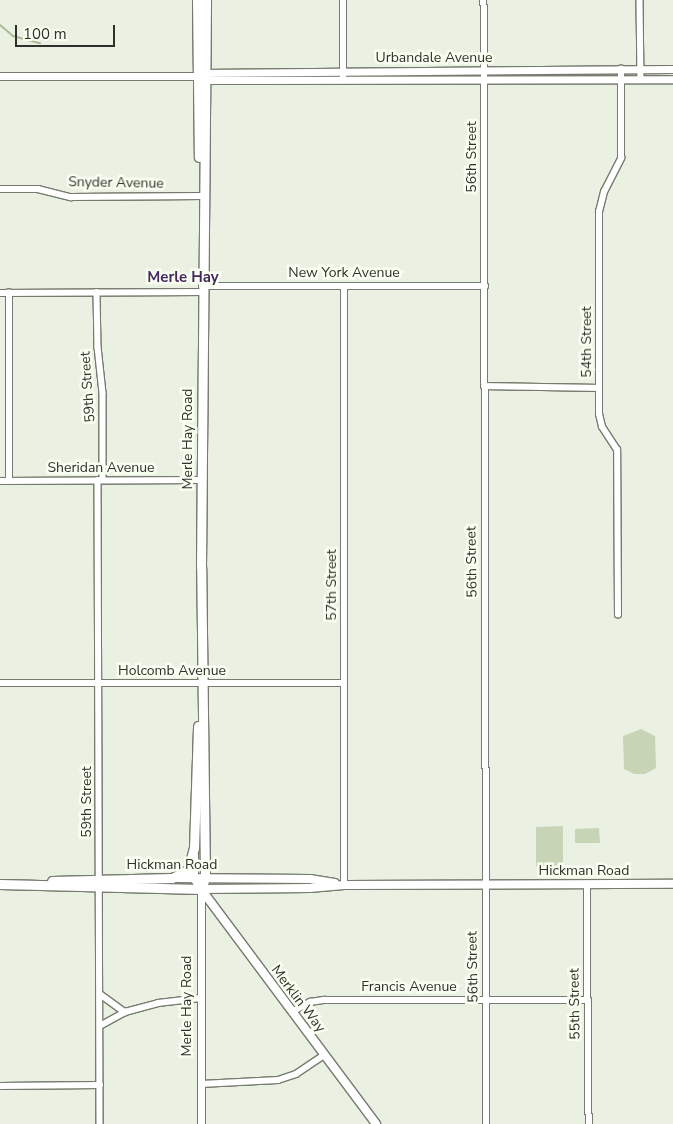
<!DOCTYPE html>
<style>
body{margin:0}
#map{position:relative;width:673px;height:1124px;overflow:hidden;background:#eaf1e3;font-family:"Nunito Sans",sans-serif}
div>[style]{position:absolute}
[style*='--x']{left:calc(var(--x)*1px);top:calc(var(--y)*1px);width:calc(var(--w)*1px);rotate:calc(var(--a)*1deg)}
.green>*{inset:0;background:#c7d5b6}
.stream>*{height:2px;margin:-1px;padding:0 1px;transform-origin:1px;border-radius:1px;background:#a9ba94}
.roads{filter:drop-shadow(1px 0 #757b6e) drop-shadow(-1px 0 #757b6e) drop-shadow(0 1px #757b6e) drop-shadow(0 -1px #757b6e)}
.minor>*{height:5.5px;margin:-2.75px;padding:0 2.75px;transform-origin:2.75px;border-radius:2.75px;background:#fff}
.tertiary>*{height:7px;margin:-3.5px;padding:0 3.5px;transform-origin:3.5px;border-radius:3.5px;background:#fff}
.secondary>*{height:8px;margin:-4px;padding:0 4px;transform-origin:4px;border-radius:4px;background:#fff}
.primary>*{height:9px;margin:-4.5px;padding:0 4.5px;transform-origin:4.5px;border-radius:4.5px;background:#fff}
span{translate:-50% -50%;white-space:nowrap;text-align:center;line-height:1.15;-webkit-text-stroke:5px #f8fef0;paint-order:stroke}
.street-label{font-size:14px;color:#2e302b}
.neighbourhood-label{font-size:15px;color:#45265f;font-weight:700}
.scale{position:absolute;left:15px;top:25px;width:100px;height:22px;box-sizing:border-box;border:2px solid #2e302b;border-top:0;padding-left:6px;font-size:15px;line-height:18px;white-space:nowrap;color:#2e302b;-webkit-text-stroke:4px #f8fef0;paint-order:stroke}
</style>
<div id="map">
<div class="green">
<i style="clip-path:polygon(641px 729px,655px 736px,656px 768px,645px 774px,634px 774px,624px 769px,623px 736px)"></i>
<i style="clip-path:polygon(563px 826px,563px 866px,536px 866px,536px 827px)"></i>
<i style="clip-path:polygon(599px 828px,600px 843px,575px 843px,575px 829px)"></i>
</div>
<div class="stream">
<i style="--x:0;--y:25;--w:17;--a:40"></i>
<i style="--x:13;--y:36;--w:28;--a:15"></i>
</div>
<div class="roads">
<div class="minor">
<i style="--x:343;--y:0;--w:76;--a:90"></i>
<i style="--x:484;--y:0;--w:1124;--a:89.85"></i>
<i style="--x:640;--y:0;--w:79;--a:89.3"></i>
<i style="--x:0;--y:189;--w:38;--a:0"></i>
<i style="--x:38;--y:189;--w:34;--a:14"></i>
<i style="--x:71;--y:197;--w:131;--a:-0.4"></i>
<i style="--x:202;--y:286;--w:283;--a:0"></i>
<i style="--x:344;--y:286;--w:599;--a:90"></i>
<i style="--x:97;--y:292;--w:55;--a:89"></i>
<i style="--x:98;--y:347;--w:46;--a:83.8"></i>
<i style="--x:103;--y:393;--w:87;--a:90"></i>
<i style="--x:0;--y:293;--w:202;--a:-0.3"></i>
<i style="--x:484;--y:386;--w:115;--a:1"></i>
<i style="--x:9;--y:480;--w:187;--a:-90"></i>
<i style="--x:98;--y:480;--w:644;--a:89.82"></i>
<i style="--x:0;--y:481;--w:201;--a:-0.3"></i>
<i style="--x:618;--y:615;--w:165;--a:-90.3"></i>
<i style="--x:617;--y:450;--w:27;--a:-123"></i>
<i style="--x:602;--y:427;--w:13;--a:-103"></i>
<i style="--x:599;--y:414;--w:202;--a:-90"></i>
<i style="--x:599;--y:212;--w:21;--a:-76"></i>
<i style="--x:604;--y:192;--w:38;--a:-63"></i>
<i style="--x:621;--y:158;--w:89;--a:-90"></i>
<i style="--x:0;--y:683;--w:344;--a:0"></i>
<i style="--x:587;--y:884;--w:240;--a:89.5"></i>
<i style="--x:100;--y:994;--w:31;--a:36"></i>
<i style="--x:292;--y:1012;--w:21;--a:-29"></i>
<i style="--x:310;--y:1002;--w:15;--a:-8"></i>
<i style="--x:325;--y:1000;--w:263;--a:0"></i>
<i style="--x:100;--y:1026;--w:29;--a:-29"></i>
<i style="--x:125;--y:1012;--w:34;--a:-15"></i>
<i style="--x:158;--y:1003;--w:43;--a:-6.6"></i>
<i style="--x:201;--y:1084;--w:77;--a:-3"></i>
<i style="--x:278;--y:1080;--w:19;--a:-18"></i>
<i style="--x:296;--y:1074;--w:34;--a:-34"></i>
<i style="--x:0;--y:1086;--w:100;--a:-0.6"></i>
</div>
<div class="tertiary">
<i style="--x:202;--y:73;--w:471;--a:-0.5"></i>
<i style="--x:0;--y:76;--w:197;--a:0"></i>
<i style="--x:197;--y:76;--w:9;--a:27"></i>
<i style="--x:205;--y:80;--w:47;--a:0"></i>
<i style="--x:252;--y:80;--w:421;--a:-0.1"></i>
<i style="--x:201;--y:889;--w:235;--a:90"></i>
</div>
<div class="secondary">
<i style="--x:194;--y:856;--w:22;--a:90"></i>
<i style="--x:194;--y:878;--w:13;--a:58"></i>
<i style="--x:201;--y:889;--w:293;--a:53.3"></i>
<i style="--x:172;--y:878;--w:138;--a:0.4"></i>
<i style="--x:310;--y:879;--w:25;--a:9"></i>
<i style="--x:201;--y:889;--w:109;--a:-0.5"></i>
<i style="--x:310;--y:888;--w:34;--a:-5"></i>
<i style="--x:344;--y:885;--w:329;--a:-0.2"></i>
</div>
<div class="primary">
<i style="--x:197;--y:0;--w:157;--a:89.3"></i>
<i style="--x:52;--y:881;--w:120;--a:-1.4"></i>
<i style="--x:172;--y:878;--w:18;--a:-27"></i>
<i style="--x:188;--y:870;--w:23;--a:-75"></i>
<i style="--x:194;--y:848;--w:122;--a:-88.1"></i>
<i style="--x:0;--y:884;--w:201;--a:1.4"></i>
<i style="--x:201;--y:889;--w:12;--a:-70"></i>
<i style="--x:205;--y:878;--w:311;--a:-90.7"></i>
<i style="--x:201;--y:567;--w:567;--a:-89.49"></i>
</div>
</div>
<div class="street-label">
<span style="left:434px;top:58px">Urbandale Avenue</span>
<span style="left:472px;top:157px;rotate:-90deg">56th Street</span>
<span style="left:116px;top:183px;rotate:1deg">Snyder Avenue</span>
<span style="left:344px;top:273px">New York Avenue</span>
<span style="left:587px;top:342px;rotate:-90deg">54th Street</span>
<span style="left:88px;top:387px;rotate:-94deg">59th Street</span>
<span style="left:188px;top:439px;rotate:-90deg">Merle Hay Road</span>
<span style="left:101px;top:468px">Sheridan Avenue</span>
<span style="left:472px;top:562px;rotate:-91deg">56th Street</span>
<span style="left:332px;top:585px;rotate:-90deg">57th Street</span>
<span style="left:172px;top:671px">Holcomb Avenue</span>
<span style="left:87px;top:802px;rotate:-90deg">59th Street</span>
<span style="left:172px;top:865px">Hickman Road</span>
<span style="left:584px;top:871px">Hickman Road</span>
<span style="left:473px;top:967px;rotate:-91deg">56th Street</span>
<span style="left:409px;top:987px">Francis Avenue</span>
<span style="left:298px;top:999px;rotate:53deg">Merklin Way</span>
<span style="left:575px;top:1004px;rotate:-91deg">55th Street</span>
<span style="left:187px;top:1006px;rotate:-90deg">Merle Hay Road</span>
</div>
<div class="neighbourhood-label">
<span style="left:183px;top:278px">Merle Hay</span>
</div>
<div class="scale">100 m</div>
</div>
